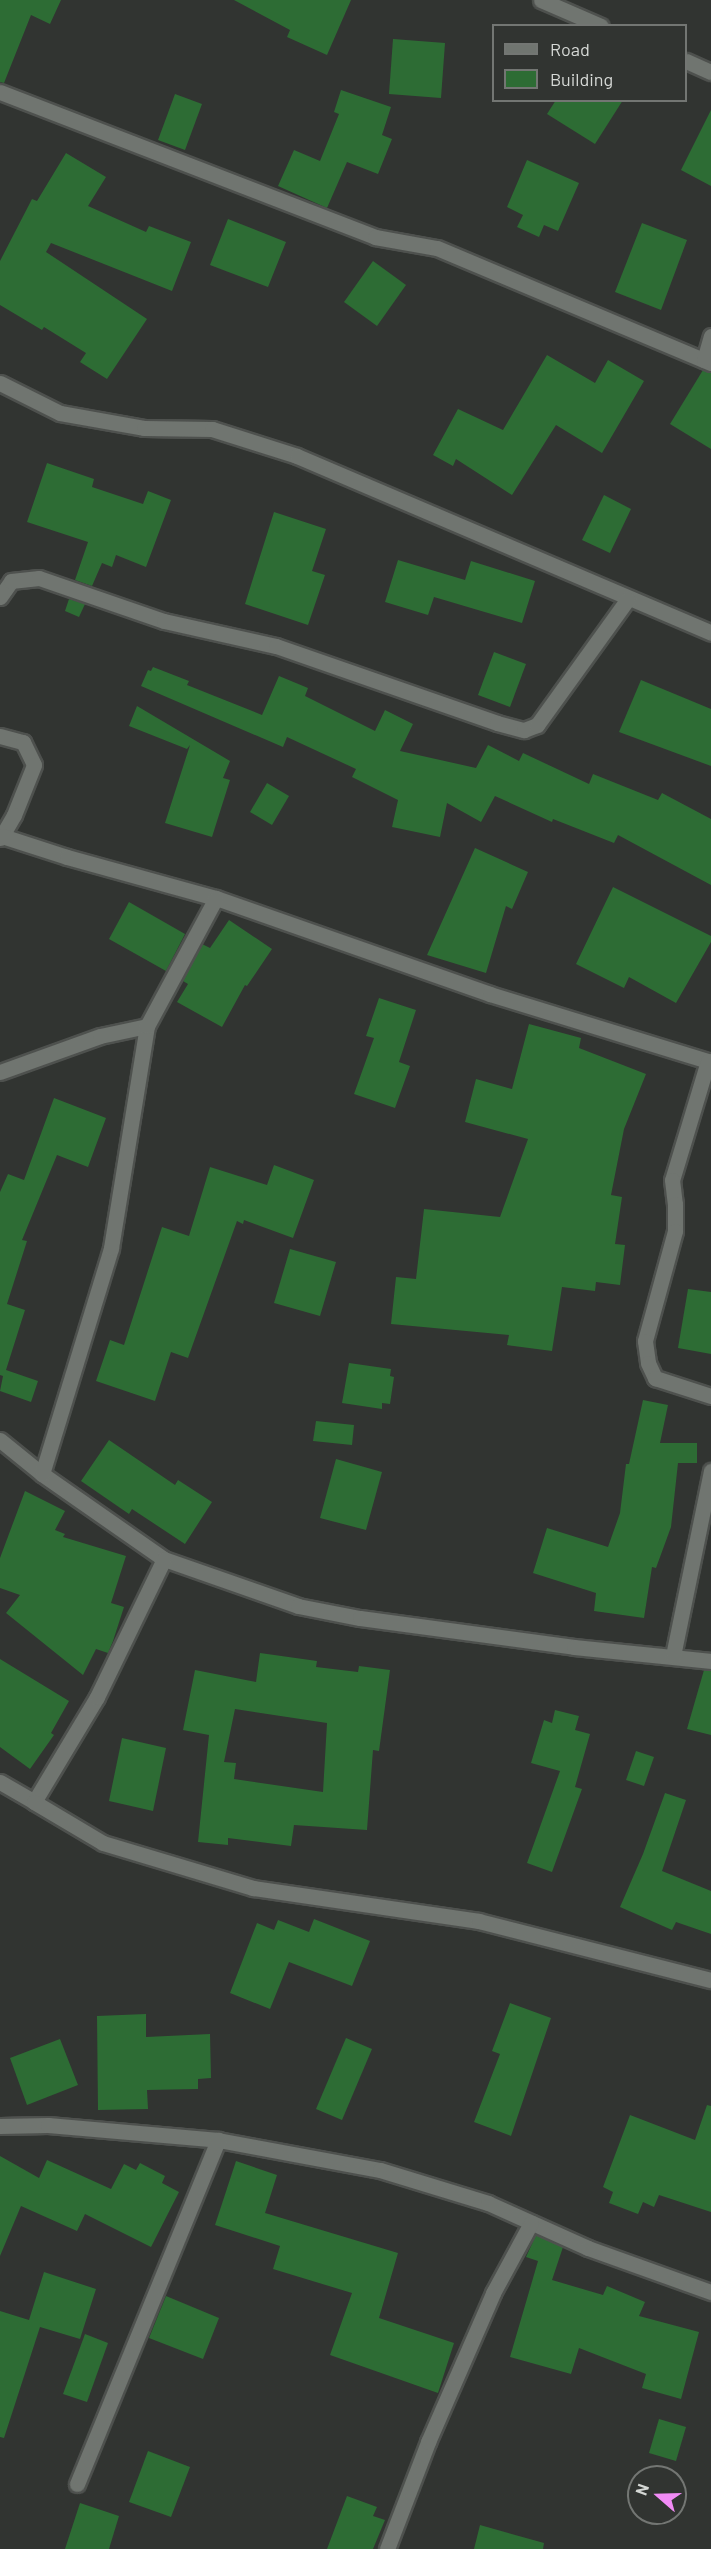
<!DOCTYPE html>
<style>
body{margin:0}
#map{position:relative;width:711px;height:2549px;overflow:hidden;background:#313431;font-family:Barlow,sans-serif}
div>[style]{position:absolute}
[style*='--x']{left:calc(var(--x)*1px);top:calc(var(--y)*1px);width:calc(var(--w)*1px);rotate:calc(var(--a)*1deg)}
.building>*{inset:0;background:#2d6c34}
.roads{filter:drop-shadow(2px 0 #4e514e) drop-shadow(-2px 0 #4e514e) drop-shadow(0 2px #4e514e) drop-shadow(0 -2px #4e514e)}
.street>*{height:15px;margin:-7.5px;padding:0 7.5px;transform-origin:7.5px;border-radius:7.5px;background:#707570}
span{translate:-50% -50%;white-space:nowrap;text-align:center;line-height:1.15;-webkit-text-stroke:4.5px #313431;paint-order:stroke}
.legend{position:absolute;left:492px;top:24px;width:195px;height:78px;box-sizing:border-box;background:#313431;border:2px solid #737673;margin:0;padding:8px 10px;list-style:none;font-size:18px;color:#d5d8d5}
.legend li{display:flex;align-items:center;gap:12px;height:30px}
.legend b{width:30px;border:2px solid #737673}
.north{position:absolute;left:627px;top:2465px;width:60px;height:60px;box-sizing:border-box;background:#313431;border:2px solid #737673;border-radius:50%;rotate:290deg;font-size:16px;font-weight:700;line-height:24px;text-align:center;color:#d5d8d5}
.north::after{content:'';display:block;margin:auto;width:21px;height:27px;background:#f18bf5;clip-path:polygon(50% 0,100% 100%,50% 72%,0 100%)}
</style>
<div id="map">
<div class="building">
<i style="clip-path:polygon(0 0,61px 0,50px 24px,31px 15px,4px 83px,0 82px)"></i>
<i style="clip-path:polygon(234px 0,351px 0,327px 55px,287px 37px,290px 30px)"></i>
<i style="clip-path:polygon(393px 39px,445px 43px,441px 98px,389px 94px)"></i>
<i style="clip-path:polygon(341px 90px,391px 107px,382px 135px,392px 139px,378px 174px,347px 162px,327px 208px,278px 186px,294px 150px,320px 161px,339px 114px,334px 112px)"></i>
<i style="clip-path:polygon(175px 94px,202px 104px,185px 150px,158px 140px)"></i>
<i style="clip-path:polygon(556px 100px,623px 100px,595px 144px,547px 114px)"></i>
<i style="clip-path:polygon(711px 110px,711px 186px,681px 170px)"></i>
<i style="clip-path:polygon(66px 153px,106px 177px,88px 206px,146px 232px,149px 226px,191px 242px,172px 291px,51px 243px,46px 252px,147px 319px,107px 379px,80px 362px,86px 353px,44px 327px,42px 330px,0 305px,0 261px,32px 199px,37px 201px)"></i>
<i style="clip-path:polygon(527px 160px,579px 183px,558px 231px,544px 225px,539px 237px,517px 227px,523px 215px,507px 207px)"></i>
<i style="clip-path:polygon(228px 219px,286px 242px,268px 287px,210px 265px)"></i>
<i style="clip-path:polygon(642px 223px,687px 240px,661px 310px,615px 292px)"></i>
<i style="clip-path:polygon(373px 261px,406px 285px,377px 326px,344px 302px)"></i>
<i style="clip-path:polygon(547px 355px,595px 383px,608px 360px,644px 381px,602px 453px,556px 425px,512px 495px,456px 459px,453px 466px,433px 455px,458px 409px,503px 430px)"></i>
<i style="clip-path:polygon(703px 370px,711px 373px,711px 449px,670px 424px)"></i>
<i style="clip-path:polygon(47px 463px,94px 479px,92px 487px,143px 504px,148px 491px,171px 500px,146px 567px,116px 555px,112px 567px,102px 563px,92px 586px,75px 580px,88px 542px,27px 522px)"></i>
<i style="clip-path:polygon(604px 495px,631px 509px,610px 553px,582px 540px)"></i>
<i style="clip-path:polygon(274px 512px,326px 529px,312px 571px,325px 575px,308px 625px,245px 604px)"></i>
<i style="clip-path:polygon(398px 560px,465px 580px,471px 561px,535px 581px,522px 623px,434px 597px,428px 615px,385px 602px)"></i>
<i style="clip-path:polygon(69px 599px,85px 604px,79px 617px,65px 611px)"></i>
<i style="clip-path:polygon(494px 652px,526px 664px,510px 707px,478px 695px)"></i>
<i style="clip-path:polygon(153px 667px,189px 681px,187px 685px,262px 715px,279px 676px,308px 688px,305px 696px,375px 731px,385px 710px,413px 724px,400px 751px,476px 768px,488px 745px,519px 761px,523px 753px,589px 784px,593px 774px,658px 800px,662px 793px,711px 819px,711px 885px,618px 835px,614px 843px,553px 819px,552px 822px,495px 796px,481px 822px,447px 803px,440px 837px,392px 827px,398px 800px,352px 777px,356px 769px,287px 737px,283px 747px,141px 686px,148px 670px,151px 671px)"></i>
<i style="clip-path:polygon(641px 680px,711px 709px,711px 766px,619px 732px)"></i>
<i style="clip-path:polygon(137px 706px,230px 761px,223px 778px,230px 780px,212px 837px,165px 823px,190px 745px,187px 749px,129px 726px)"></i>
<i style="clip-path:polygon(267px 783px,289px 796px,272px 825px,250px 812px)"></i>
<i style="clip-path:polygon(475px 848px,528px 872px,512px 909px,506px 906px,486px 973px,427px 955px)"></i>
<i style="clip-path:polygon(613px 887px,711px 936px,711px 942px,676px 1003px,629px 977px,624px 988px,576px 964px)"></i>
<i style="clip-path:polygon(129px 902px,185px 934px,166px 971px,109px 939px)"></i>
<i style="clip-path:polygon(229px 920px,272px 949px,247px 986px,245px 985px,222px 1027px,177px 1002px,188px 984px,183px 981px,202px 944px,210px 948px)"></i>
<i style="clip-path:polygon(379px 998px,416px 1010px,399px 1062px,410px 1066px,395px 1108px,354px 1094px,374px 1038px,366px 1036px)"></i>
<i style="clip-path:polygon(529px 1024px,581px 1038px,579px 1048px,646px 1074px,624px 1129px,611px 1195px,622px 1197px,615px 1244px,625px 1245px,620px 1285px,596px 1282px,595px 1291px,562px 1287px,552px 1351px,507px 1345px,509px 1335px,391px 1324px,396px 1277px,416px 1279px,424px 1209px,500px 1217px,528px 1139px,465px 1122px,476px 1079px,512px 1089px)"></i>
<i style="clip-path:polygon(54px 1098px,106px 1118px,88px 1167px,57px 1155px,22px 1240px,27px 1241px,7px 1304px,25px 1310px,6px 1370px,38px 1381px,31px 1402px,0 1391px,3px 1376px,0 1375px,0 1192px,8px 1174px,24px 1180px)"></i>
<i style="clip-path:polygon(274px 1165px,314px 1180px,293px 1238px,244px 1220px,243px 1224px,237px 1221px,188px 1358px,171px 1352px,155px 1401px,96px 1381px,110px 1340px,124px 1345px,162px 1227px,189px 1236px,210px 1167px,267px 1185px)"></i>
<i style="clip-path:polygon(290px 1249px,336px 1262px,320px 1316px,274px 1303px)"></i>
<i style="clip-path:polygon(688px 1289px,711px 1292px,711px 1354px,678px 1348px)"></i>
<i style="clip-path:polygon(349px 1363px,391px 1369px,390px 1376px,394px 1377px,390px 1404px,382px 1403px,382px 1409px,342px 1403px)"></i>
<i style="clip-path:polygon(643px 1400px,668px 1405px,660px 1443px,697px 1443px,697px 1463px,678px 1463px,671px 1527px,656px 1568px,652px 1567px,644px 1618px,594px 1611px,596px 1593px,533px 1573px,547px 1528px,608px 1547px,620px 1513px,626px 1464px,629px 1464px)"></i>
<i style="clip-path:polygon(316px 1421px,354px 1425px,352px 1445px,313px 1441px)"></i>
<i style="clip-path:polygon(109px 1440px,175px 1485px,178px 1480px,212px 1502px,185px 1544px,132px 1509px,129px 1514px,81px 1481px)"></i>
<i style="clip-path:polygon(336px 1459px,382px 1472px,366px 1530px,320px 1518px)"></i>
<i style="clip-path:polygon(25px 1491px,65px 1511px,55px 1530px,65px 1534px,63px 1537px,126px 1556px,111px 1603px,124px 1607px,113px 1641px,108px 1653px,96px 1649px,83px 1675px,6px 1613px,20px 1595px,0 1588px,0 1558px)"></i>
<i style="clip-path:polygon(evenodd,260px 1653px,317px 1661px,316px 1667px,358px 1672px,359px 1666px,390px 1670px,379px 1751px,373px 1750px,367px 1830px,294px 1825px,291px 1846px,228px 1838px,228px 1845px,198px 1842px,209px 1735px,183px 1730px,195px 1670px,256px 1682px,260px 1653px,235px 1709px,327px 1723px,323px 1792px,234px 1779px,236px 1763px,224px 1762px,235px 1709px)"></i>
<i style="clip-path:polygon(0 1659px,69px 1701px,51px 1733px,54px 1735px,30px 1769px,0 1747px)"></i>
<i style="clip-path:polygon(704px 1670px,711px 1671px,711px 1735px,687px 1729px)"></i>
<i style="clip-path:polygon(555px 1710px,579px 1716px,575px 1730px,590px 1734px,575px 1787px,582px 1789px,552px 1872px,527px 1863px,560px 1771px,531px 1763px,544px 1720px,552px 1723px)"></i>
<i style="clip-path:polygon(122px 1738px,166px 1748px,153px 1811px,109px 1801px)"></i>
<i style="clip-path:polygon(636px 1751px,654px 1757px,644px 1786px,626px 1780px)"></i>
<i style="clip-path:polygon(665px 1793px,686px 1800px,662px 1871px,711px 1891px,711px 1934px,676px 1922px,672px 1930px,620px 1907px,643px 1854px)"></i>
<i style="clip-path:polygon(314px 1919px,370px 1941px,352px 1986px,289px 1962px,270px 2009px,230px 1993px,257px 1923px,274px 1930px,278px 1920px,309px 1932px)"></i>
<i style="clip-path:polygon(510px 2003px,551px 2018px,511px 2136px,474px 2122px,500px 2054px,492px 2051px)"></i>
<i style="clip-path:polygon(146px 2014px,146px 2037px,210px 2034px,211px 2078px,198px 2079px,198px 2089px,147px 2090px,148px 2109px,98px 2110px,97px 2016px)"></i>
<i style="clip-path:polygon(346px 2038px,372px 2049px,342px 2120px,316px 2109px)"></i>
<i style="clip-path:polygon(60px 2039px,78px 2085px,27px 2105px,10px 2058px)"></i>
<i style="clip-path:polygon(707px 2105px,711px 2106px,711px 2212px,659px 2195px,654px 2207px,643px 2202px,638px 2214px,609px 2203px,613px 2192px,603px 2187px,630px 2115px,695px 2140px)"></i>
<i style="clip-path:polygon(0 2156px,39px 2178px,47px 2160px,111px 2189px,124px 2164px,136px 2170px,140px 2163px,165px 2176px,162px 2183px,179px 2192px,151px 2247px,85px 2214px,77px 2231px,21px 2206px,0 2256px)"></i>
<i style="clip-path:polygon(236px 2161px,277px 2175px,265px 2213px,398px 2253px,379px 2318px,454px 2343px,438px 2393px,330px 2355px,352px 2293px,273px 2269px,280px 2246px,215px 2225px)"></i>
<i style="clip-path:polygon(536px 2235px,563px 2247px,552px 2280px,603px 2295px,607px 2286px,645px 2302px,639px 2316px,699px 2332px,681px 2399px,642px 2388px,646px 2374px,579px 2348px,571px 2374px,510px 2357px,538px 2261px,526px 2257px)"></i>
<i style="clip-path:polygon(44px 2272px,96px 2289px,80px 2339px,40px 2327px,4px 2438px,0 2437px,0 2311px,29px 2320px)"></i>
<i style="clip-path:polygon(166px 2296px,219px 2318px,203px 2359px,149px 2338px)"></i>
<i style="clip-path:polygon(85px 2334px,108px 2343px,87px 2402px,63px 2394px)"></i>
<i style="clip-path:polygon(659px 2419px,686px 2427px,676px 2461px,649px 2453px)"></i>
<i style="clip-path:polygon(148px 2451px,190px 2467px,171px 2517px,129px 2502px)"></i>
<i style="clip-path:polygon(347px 2496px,377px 2507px,373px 2516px,385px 2520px,373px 2549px,327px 2549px)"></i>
<i style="clip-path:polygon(80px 2503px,119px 2516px,109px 2549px,65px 2549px)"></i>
<i style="clip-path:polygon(480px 2525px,544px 2543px,543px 2549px,474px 2549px)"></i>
</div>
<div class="roads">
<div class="street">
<i style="--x:541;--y:0;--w:65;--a:23.4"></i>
<i style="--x:686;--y:61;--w:27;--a:24"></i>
<i style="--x:0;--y:92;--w:402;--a:21.1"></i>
<i style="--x:375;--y:237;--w:63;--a:10.1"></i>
<i style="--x:437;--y:248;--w:297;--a:22.8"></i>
<i style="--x:704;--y:360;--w:25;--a:-74"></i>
<i style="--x:0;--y:383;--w:67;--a:26.6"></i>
<i style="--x:60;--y:413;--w:85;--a:10.1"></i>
<i style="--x:144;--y:428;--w:68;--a:0.8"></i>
<i style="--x:212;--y:429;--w:89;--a:17.6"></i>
<i style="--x:297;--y:456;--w:450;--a:23.1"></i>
<i style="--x:0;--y:597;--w:19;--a:-55"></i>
<i style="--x:11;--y:581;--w:28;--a:-6"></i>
<i style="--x:39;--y:578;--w:132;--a:19"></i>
<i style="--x:164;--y:621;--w:115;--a:12.6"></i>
<i style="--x:276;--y:646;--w:234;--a:19.2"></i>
<i style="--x:497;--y:723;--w:28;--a:15"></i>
<i style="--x:524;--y:730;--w:14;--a:-21"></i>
<i style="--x:537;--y:725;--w:155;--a:-54.2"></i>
<i style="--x:0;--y:736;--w:24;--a:15"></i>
<i style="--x:23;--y:742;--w:25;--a:64"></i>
<i style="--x:34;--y:765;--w:54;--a:111.8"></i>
<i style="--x:14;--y:815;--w:24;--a:120"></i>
<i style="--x:0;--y:838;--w:3;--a:-45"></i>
<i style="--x:2;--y:836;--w:68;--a:17.9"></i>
<i style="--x:67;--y:857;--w:155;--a:15.4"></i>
<i style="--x:216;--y:898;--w:290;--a:19.3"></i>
<i style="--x:490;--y:994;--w:231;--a:17.1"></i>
<i style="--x:708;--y:1061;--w:124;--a:106.8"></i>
<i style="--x:672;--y:1180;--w:24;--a:83"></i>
<i style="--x:675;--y:1204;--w:27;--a:90"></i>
<i style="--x:675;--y:1231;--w:114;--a:105.3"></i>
<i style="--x:645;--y:1341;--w:22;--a:82"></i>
<i style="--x:648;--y:1363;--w:17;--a:65"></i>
<i style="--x:655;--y:1378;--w:59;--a:17.8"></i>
<i style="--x:0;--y:1072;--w:106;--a:-19.8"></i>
<i style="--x:100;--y:1036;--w:48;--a:-12"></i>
<i style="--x:0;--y:1440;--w:54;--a:39"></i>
<i style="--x:42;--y:1474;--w:149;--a:34.9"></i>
<i style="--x:164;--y:1559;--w:142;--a:19.3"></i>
<i style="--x:298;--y:1606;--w:63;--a:11"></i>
<i style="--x:360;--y:1618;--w:216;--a:7.7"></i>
<i style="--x:574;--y:1647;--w:138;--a:5.8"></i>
<i style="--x:42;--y:1474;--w:236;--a:-73"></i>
<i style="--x:111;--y:1248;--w:225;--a:-80.8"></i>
<i style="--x:147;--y:1026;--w:145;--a:-61.7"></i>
<i style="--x:673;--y:1656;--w:189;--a:-78.4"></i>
<i style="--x:0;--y:1782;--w:39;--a:30"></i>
<i style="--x:34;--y:1802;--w:122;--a:-59"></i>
<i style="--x:97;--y:1697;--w:153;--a:-64.1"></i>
<i style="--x:34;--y:1802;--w:80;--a:30.7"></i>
<i style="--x:103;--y:1843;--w:157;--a:16.7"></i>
<i style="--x:253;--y:1888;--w:228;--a:8.3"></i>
<i style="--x:479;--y:1921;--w:239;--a:14.3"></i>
<i style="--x:0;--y:2126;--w:48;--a:-1.2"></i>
<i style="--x:48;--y:2125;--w:171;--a:5"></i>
<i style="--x:218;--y:2140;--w:165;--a:10.5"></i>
<i style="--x:380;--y:2170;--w:113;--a:17"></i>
<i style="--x:488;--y:2203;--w:110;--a:24.2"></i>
<i style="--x:588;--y:2248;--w:131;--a:19.7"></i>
<i style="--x:77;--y:2484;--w:372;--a:-67.7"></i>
<i style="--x:387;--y:2549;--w:115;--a:-69"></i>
<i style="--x:428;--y:2442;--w:163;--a:-66.4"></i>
<i style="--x:493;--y:2293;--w:80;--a:-61.5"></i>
</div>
</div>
<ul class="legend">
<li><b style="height:8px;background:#707570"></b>Road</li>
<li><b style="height:16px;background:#2d6c34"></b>Building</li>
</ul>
<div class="north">N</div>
</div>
